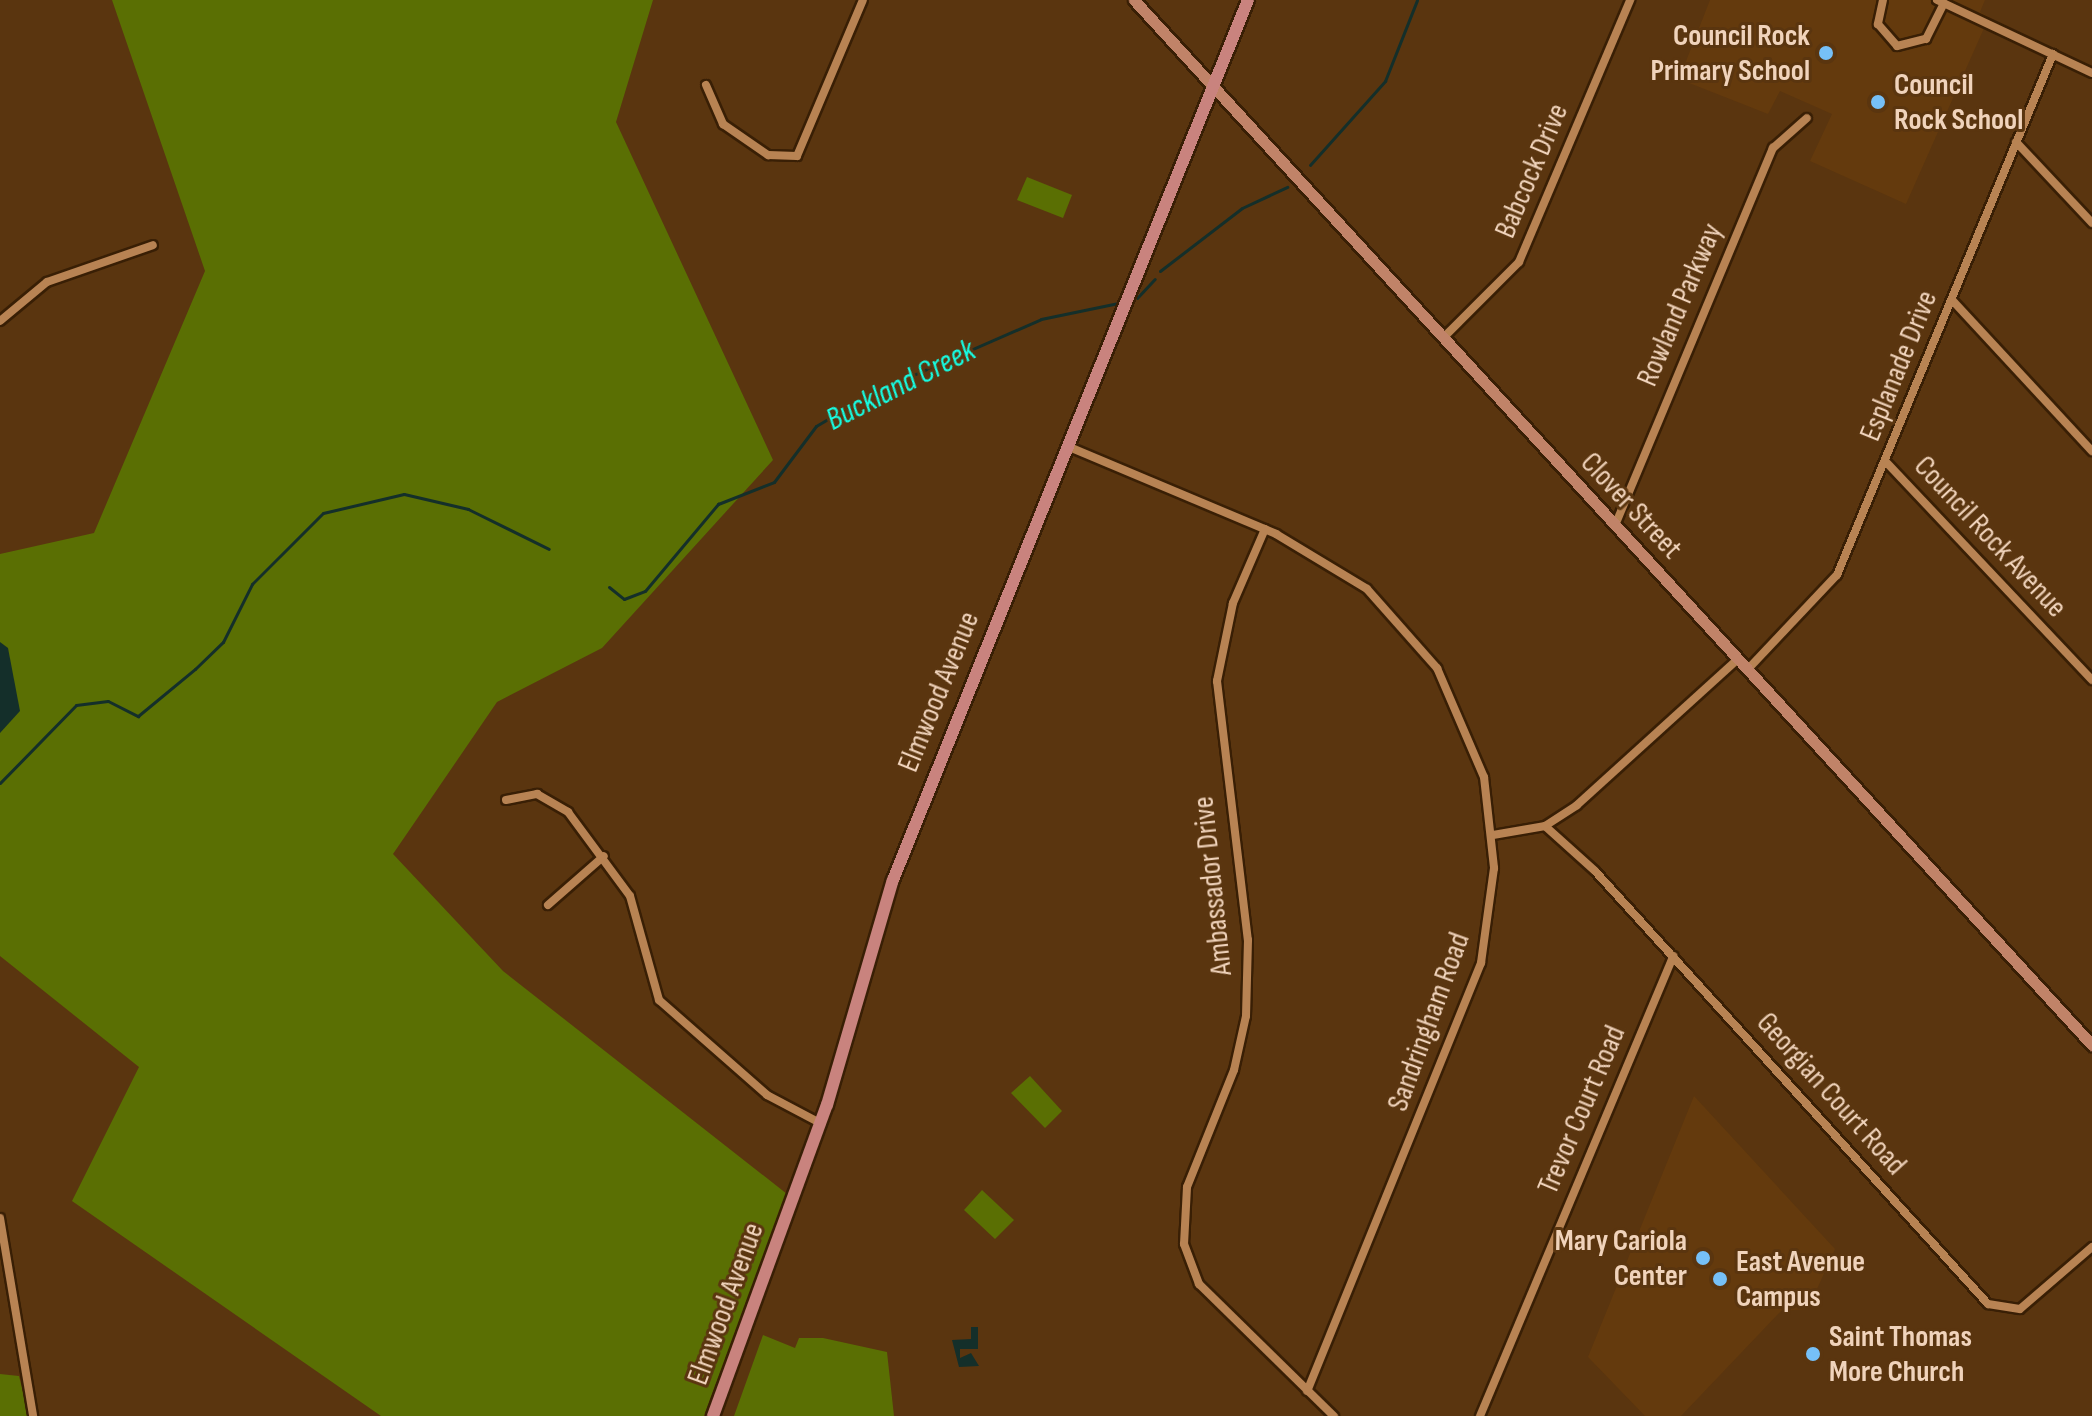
<!DOCTYPE html>
<style>
body{margin:0}
#map{position:relative;width:2092px;height:1416px;overflow:hidden;background:#5a350f;font-family:"Sofia Sans Condensed",sans-serif}
div>[style]{position:absolute}
[style*='--x']{left:calc(var(--x)*1px);top:calc(var(--y)*1px);width:calc(var(--w)*1px);rotate:calc(var(--a)*1deg)}
.built>*{inset:0;background:#643a0d}
.green>*{inset:0;background:#5a6f03}
.water>*{inset:0;background:#142f2a}
.stream>*{height:3px;margin:-1.5px;padding:0 1.5px;transform-origin:1.5px;border-radius:1.5px;background:#142f2a}
.roads{filter:drop-shadow(2px 0 #391f05) drop-shadow(-2px 0 #391f05) drop-shadow(0 2px #391f05) drop-shadow(0 -2px #391f05)}
.street>*{height:8px;margin:-4px;padding:0 4px;transform-origin:4px;border-radius:4px;background:#b88353}
.secondary>*{height:11px;margin:-5.5px;padding:0 5.5px;transform-origin:5.5px;border-radius:5.5px;background:#c18368}
.primary>*{height:12px;margin:-6px;padding:0 6px;transform-origin:6px;border-radius:6px;background:#c9837e}
.dots>*{width:22px;height:22px;translate:-50% -50%;box-sizing:border-box;border:4px solid #5a350f;border-radius:50%}
span{translate:-50% -50%;white-space:nowrap;text-align:center;line-height:1.15;-webkit-text-stroke:6px #5a350f;paint-order:stroke}
.poi-label{font-size:30px;color:#f0d3bb;font-weight:700}
.right{translate:-100% -50%;text-align:right}
.left{translate:0 -50%;text-align:left}
.street-label{font-size:30px;color:#f0d3bb}
.water-label{font-size:32px;color:#16fee4;font-style:italic}
</style>
<div id="map">
<div class="built">
<i style="clip-path:polygon(1710px 0,1985px 0,1980px 12px,1989px 17px,1906px 204px,1810px 161px,1832px 114px,1780px 91px,1768px 114px,1679px 79px)"></i>
<i style="clip-path:polygon(1694px 1096px,1835px 1249px,1808px 1309px,1781px 1311px,1681px 1416px,1645px 1416px,1588px 1357px)"></i>
</div>
<div class="green">
<i style="clip-path:polygon(112px 0,653px 0,616px 122px,773px 460px,602px 648px,497px 702px,393px 854px,503px 971px,787px 1194px,704px 1416px,381px 1416px,72px 1201px,139px 1067px,0 956px,0 554px,94px 533px,205px 271px)"></i>
<i style="clip-path:polygon(1027px 177px,1072px 195px,1063px 218px,1017px 200px)"></i>
<i style="clip-path:polygon(1030px 1076px,1062px 1111px,1045px 1128px,1011px 1093px)"></i>
<i style="clip-path:polygon(982px 1190px,1014px 1220px,995px 1239px,964px 1210px)"></i>
<i style="clip-path:polygon(763px 1335px,795px 1348px,799px 1338px,823px 1338px,887px 1352px,894px 1416px,734px 1416px)"></i>
<i style="clip-path:polygon(0 1374px,19px 1376px,29px 1416px,0 1416px)"></i>
</div>
<div class="water">
<i style="clip-path:polygon(0 642px,8px 648px,20px 711px,0 733px)"></i>
<i style="clip-path:polygon(971px 1327px,978px 1327px,978px 1349px,960px 1349px,960px 1358px,971px 1353px,979px 1366px,959px 1367px,952px 1340px,971px 1339px)"></i>
</div>
<div class="stream">
<i style="--x:1310;--y:165;--w:113;--a:-48.2"></i>
<i style="--x:1385;--y:81;--w:87;--a:-68.4"></i>
<i style="--x:1160;--y:271;--w:103;--a:-37.5"></i>
<i style="--x:1242;--y:208;--w:50;--a:-25"></i>
<i style="--x:1137;--y:298;--w:26;--a:-47"></i>
<i style="--x:609;--y:587;--w:19;--a:39"></i>
<i style="--x:624;--y:599;--w:22;--a:-21"></i>
<i style="--x:645;--y:591;--w:114;--a:-50"></i>
<i style="--x:718;--y:504;--w:60;--a:-21.4"></i>
<i style="--x:774;--y:482;--w:70;--a:-53.1"></i>
<i style="--x:816;--y:426;--w:65;--a:-30.5"></i>
<i style="--x:872;--y:393;--w:184;--a:-23.6"></i>
<i style="--x:1041;--y:319;--w:79;--a:-11.7"></i>
<i style="--x:0;--y:783;--w:109;--a:-45.7"></i>
<i style="--x:76;--y:705;--w:32;--a:-7"></i>
<i style="--x:108;--y:701;--w:34;--a:27"></i>
<i style="--x:138;--y:716;--w:74;--a:-39.5"></i>
<i style="--x:195;--y:669;--w:39;--a:-44"></i>
<i style="--x:223;--y:642;--w:65;--a:-63.4"></i>
<i style="--x:252;--y:584;--w:100;--a:-45"></i>
<i style="--x:323;--y:513;--w:83;--a:-13.2"></i>
<i style="--x:404;--y:494;--w:66;--a:13.2"></i>
<i style="--x:468;--y:509;--w:90;--a:26.3"></i>
</div>
<div class="roads">
<div class="street">
<i style="--x:1883;--y:0;--w:25;--a:102"></i>
<i style="--x:1878;--y:24;--w:29;--a:49"></i>
<i style="--x:1897;--y:46;--w:30;--a:-14"></i>
<i style="--x:1926;--y:39;--w:40;--a:-63.4"></i>
<i style="--x:1937;--y:0;--w:171;--a:25.2"></i>
<i style="--x:706;--y:85;--w:43;--a:66.4"></i>
<i style="--x:723;--y:124;--w:55;--a:34.6"></i>
<i style="--x:768;--y:155;--w:29;--a:2"></i>
<i style="--x:797;--y:156;--w:169;--a:-67.1"></i>
<i style="--x:2016;--y:142;--w:111;--a:46.8"></i>
<i style="--x:1952;--y:300;--w:206;--a:47.2"></i>
<i style="--x:0;--y:321;--w:61;--a:-39.7"></i>
<i style="--x:47;--y:282;--w:112;--a:-19.2"></i>
<i style="--x:1444;--y:337;--w:106;--a:-45"></i>
<i style="--x:1519;--y:262;--w:285;--a:-67"></i>
<i style="--x:1067;--y:446;--w:227;--a:22.8"></i>
<i style="--x:1276;--y:534;--w:106;--a:31.1"></i>
<i style="--x:1367;--y:589;--w:106;--a:48.5"></i>
<i style="--x:1437;--y:668;--w:119;--a:66.7"></i>
<i style="--x:1484;--y:777;--w:92;--a:83.7"></i>
<i style="--x:1494;--y:868;--w:96;--a:97.8"></i>
<i style="--x:1481;--y:963;--w:462;--a:112.1"></i>
<i style="--x:1886;--y:462;--w:300;--a:46.6"></i>
<i style="--x:1616;--y:523;--w:407;--a:-67.3"></i>
<i style="--x:1773;--y:148;--w:45;--a:-41.4"></i>
<i style="--x:1265;--y:529;--w:81;--a:113.4"></i>
<i style="--x:1233;--y:603;--w:80;--a:101.6"></i>
<i style="--x:1217;--y:681;--w:261;--a:83.2"></i>
<i style="--x:1248;--y:940;--w:76;--a:91.5"></i>
<i style="--x:1246;--y:1016;--w:55;--a:102.5"></i>
<i style="--x:1234;--y:1070;--w:126;--a:111.9"></i>
<i style="--x:1187;--y:1187;--w:57;--a:93"></i>
<i style="--x:1184;--y:1244;--w:43;--a:69.4"></i>
<i style="--x:1199;--y:1284;--w:189;--a:44.4"></i>
<i style="--x:1748;--y:669;--w:129;--a:-46.6"></i>
<i style="--x:1837;--y:575;--w:564;--a:-67.48"></i>
<i style="--x:506;--y:800;--w:32;--a:-11"></i>
<i style="--x:537;--y:794;--w:36;--a:30"></i>
<i style="--x:568;--y:812;--w:104;--a:53.6"></i>
<i style="--x:630;--y:896;--w:108;--a:74.4"></i>
<i style="--x:659;--y:1000;--w:144;--a:41.3"></i>
<i style="--x:767;--y:1095;--w:60;--a:27.8"></i>
<i style="--x:1545;--y:826;--w:67;--a:42"></i>
<i style="--x:1595;--y:871;--w:585;--a:47.77"></i>
<i style="--x:1988;--y:1304;--w:32;--a:9"></i>
<i style="--x:2020;--y:1309;--w:95;--a:-40.7"></i>
<i style="--x:1493;--y:835;--w:53;--a:-9.8"></i>
<i style="--x:1545;--y:826;--w:38;--a:-33"></i>
<i style="--x:1577;--y:805;--w:217;--a:-42.2"></i>
<i style="--x:548;--y:905;--w:74;--a:-41.2"></i>
<i style="--x:0;--y:1218;--w:201;--a:80.5"></i>
<i style="--x:1480;--y:1416;--w:499;--a:-67.2"></i>
</div>
<div class="secondary">
<i style="--x:1134;--y:0;--w:1418;--a:47.49"></i>
</div>
<div class="primary">
<i style="--x:713;--y:1416;--w:331;--a:-69.9"></i>
<i style="--x:827;--y:1105;--w:234;--a:-73.7"></i>
<i style="--x:893;--y:880;--w:949;--a:-68.03"></i>
</div>
</div>
<div class="dots">
<i style="left:1826px;top:53px;background:#76c0f7"></i>
<i style="left:1878px;top:102px;background:#76c0f7"></i>
<i style="left:1703px;top:1258px;background:#76c0f7"></i>
<i style="left:1720px;top:1279px;background:#76c0f7"></i>
<i style="left:1813px;top:1354px;background:#76c0f7"></i>
</div>
<div class="poi-label">
<span class="right" style="left:1810px;top:53px">Council Rock<br>Primary School</span>
<span class="left" style="left:1894px;top:102px">Council<br>Rock School</span>
<span class="right" style="left:1687px;top:1258px">Mary Cariola<br>Center</span>
<span class="left" style="left:1736px;top:1279px">East Avenue<br>Campus</span>
<span class="left" style="left:1829px;top:1354px">Saint Thomas<br>More Church</span>
</div>
<div class="street-label">
<span style="left:1532px;top:171px;rotate:-67deg">Babcock Drive</span>
<span style="left:1680px;top:305px;rotate:-67deg">Rowland Parkway</span>
<span style="left:1899px;top:366px;rotate:-68deg">Esplanade Drive</span>
<span style="left:1631px;top:506px;rotate:47deg">Clover Street</span>
<span style="left:1990px;top:537px;rotate:47deg">Council Rock Avenue</span>
<span style="left:939px;top:692px;rotate:-68deg">Elmwood Avenue</span>
<span style="left:1213px;top:886px;rotate:-96deg">Ambassador Drive</span>
<span style="left:1429px;top:1022px;rotate:-70deg">Sandringham Road</span>
<span style="left:1831px;top:1094px;rotate:48deg">Georgian Court Road</span>
<span style="left:1582px;top:1110px;rotate:-67deg">Trevor Court Road</span>
<span style="left:726px;top:1304px;rotate:-70deg">Elmwood Avenue</span>
</div>
<div class="water-label">
<span style="left:901px;top:386px;rotate:-27deg">Buckland Creek</span>
</div>
</div>
